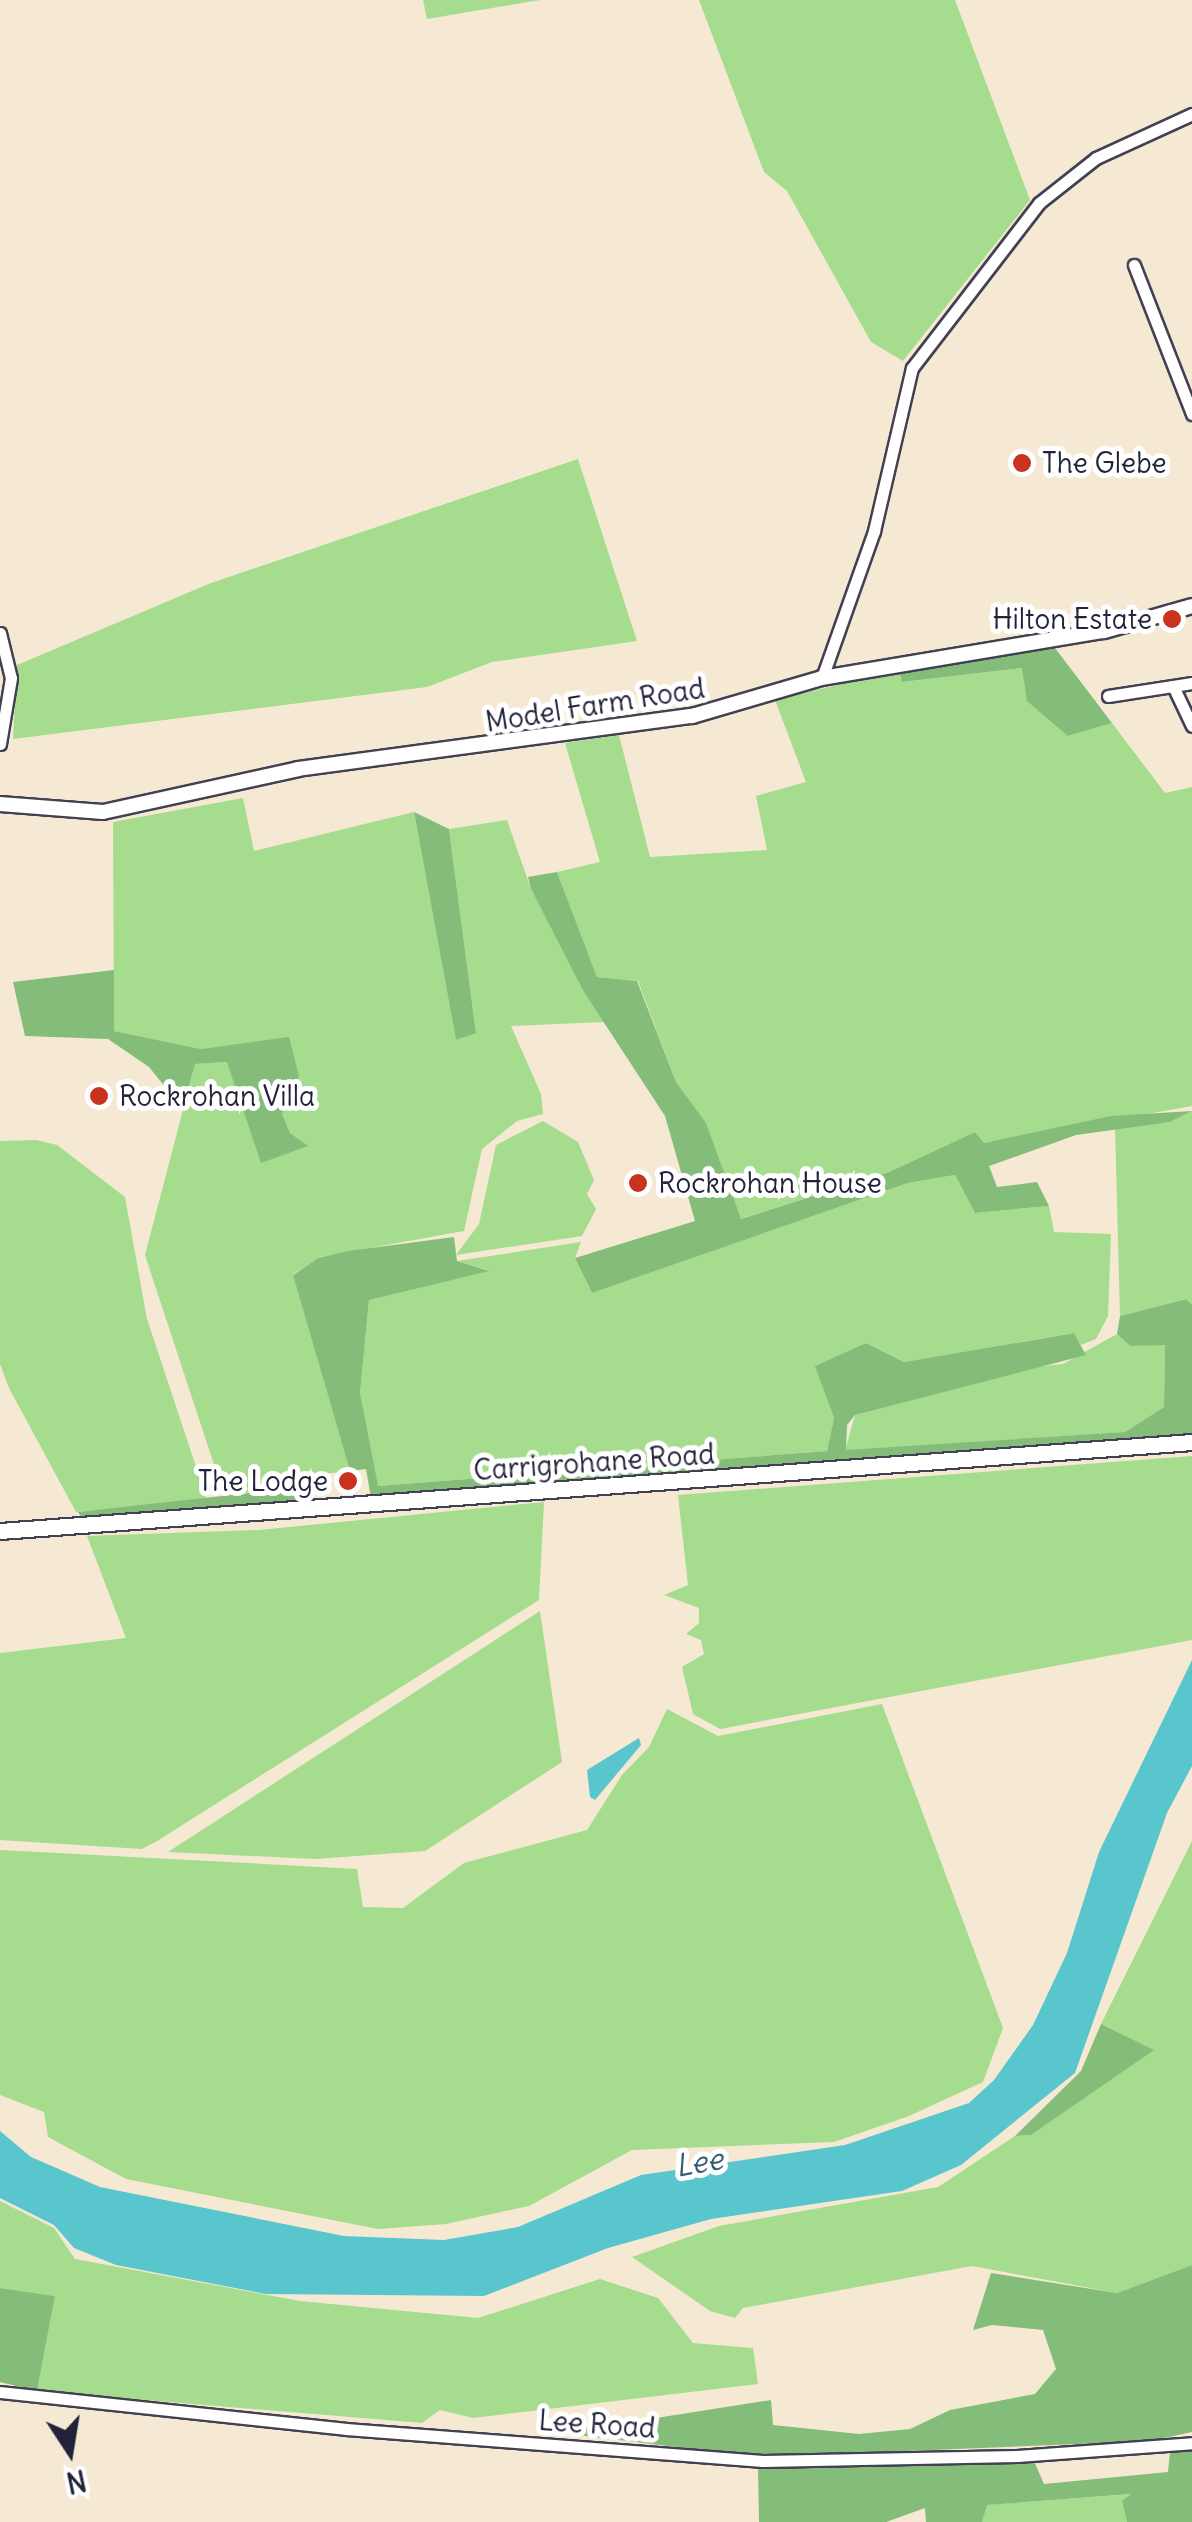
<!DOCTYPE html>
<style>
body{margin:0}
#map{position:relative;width:1192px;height:2522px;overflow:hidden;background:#f5e9d3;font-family:Delius,sans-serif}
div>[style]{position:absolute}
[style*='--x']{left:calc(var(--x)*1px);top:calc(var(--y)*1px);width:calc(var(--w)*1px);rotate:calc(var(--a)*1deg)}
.green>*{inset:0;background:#a5dc8e}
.forest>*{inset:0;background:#84bc79}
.water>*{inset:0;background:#59c6ce}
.roads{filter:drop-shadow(2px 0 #424052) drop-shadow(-2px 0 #424052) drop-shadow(0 2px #424052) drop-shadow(0 -2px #424052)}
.minor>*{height:11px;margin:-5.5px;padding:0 5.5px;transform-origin:5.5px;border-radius:5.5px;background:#fff}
.major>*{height:14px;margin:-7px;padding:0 7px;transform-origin:7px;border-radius:7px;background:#fff}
.highway>*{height:15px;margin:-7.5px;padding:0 7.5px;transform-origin:7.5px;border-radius:7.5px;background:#fff}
.dots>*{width:28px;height:28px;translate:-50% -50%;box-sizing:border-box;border:5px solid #fff;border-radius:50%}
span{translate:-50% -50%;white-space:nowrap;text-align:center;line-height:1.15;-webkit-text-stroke:10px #fff;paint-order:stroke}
.poi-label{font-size:28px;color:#22223b}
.left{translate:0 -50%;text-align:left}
.right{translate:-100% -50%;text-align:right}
.street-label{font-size:28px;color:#22223b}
.water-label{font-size:30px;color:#355b6e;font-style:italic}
.north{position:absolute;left:20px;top:2402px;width:100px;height:100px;-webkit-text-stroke:8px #fff;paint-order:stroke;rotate:168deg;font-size:28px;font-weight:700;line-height:40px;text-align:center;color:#22223b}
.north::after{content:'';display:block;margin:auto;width:35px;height:45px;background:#22223b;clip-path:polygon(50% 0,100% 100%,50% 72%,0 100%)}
</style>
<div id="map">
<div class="green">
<i style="clip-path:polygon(423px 0,540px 0,427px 19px)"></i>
<i style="clip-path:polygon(699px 0,955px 0,1030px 200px,903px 361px,871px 342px,787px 191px,764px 172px)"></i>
<i style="clip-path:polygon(578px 459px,637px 641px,492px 662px,427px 687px,13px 739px,17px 665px,211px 583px)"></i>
<i style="clip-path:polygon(1022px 668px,1068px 736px,1112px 723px,1165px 793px,1192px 787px,1192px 1106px,983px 1143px,975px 1132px,889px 1172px,740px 1219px,706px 1124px,676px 1082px,638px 981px,597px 977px,557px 872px,600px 862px,565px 743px,619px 735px,650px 857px,767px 850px,756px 796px,806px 782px,775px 700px,899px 670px,903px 682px)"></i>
<i style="clip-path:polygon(243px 798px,254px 851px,414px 812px,456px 1040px,476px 1032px,449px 829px,507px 820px,531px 889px,604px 1022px,511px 1026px,541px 1094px,543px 1114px,517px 1121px,482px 1149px,464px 1231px,320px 1257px,293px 1274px,350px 1471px,304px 1476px,304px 1487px,224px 1495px,145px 1255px,195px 1064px,228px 1062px,261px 1162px,307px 1146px,290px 1133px,281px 1113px,292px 1056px,288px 1038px,201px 1049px,114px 1031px,113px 822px)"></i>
<i style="clip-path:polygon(1192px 1111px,1192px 1305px,1185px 1299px,1120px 1316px,1115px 1126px,1170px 1122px)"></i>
<i style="clip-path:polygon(543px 1121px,578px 1142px,594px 1180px,587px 1194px,596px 1209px,582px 1236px,456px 1255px,479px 1224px,496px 1145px)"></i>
<i style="clip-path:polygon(36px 1140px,57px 1145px,125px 1197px,147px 1319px,207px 1500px,76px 1512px,9px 1388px,0 1364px,0 1141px)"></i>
<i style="clip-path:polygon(955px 1175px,975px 1213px,1049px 1206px,1054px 1232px,1111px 1234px,1108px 1316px,1096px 1339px,1081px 1345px,1073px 1333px,904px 1362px,866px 1343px,816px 1366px,834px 1418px,827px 1451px,377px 1486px,360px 1393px,369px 1300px,487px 1270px,457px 1261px,581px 1242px,575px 1258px,592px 1293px,908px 1183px)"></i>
<i style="clip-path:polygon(1117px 1334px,1130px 1346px,1165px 1344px,1164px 1407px,1125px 1432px,845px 1451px,855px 1415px,1025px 1368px,1063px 1364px)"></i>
<i style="clip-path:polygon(1192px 1456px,1192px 1640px,720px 1729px,693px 1714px,682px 1667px,704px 1654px,701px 1640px,686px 1634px,699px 1623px,699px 1608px,664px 1595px,688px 1585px,678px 1495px)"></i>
<i style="clip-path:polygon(544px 1502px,539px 1600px,157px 1841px,142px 1849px,0 1840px,0 1653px,126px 1638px,87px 1536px,259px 1530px)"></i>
<i style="clip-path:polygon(540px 1611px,562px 1762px,425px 1851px,315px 1859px,168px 1852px)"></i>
<i style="clip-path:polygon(882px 1704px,1003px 2028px,983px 2082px,909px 2116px,834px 2142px,632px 2150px,529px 2206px,446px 2224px,378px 2229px,126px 2179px,48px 2137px,44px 2112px,0 2095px,0 1850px,357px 1869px,363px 1907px,403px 1908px,464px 1863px,587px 1830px,622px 1775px,649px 1747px,667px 1709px,718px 1736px)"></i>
<i style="clip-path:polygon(1192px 1841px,1192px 2265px,1117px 2293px,972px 2266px,743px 2308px,735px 2318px,710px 2311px,632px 2257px,719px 2226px,938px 2187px,1015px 2136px,1031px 2135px,1153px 2050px,1101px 2024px)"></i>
<i style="clip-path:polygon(0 2201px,54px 2228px,75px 2259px,300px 2301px,478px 2318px,600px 2279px,658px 2298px,693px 2343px,753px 2348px,758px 2384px,473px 2418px,440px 2410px,422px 2423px,37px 2391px,55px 2296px,0 2288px)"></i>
<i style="clip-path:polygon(1134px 2494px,1122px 2501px,1127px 2522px,982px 2522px,986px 2505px)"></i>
</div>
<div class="forest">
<i style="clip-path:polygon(1055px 648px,1112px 723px,1068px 736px,1027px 701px,1022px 668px,902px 682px,899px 670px)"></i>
<i style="clip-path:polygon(414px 812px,449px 829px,476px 1033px,456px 1040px)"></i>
<i style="clip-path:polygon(557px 872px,597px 977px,637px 981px,676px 1082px,706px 1123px,741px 1219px,889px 1172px,975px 1132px,984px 1143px,1111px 1116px,1192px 1111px,1170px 1122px,1076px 1135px,989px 1166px,997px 1187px,1037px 1182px,1049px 1206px,975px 1213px,955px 1175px,908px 1183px,592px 1293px,575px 1258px,695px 1221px,665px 1116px,584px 992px,531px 889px,528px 877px)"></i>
<i style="clip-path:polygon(114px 970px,114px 1031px,201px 1049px,289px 1037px,299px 1076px,282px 1114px,290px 1133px,308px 1146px,261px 1163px,227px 1062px,195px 1064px,183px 1109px,149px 1067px,108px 1039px,25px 1036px,13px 982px)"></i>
<i style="clip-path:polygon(454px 1237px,457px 1261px,489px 1271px,369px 1300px,360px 1393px,378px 1486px,827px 1451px,834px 1418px,815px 1366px,866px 1343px,904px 1362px,1074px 1333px,1086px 1355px,855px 1415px,847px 1425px,846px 1450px,1125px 1432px,1164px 1407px,1165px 1345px,1130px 1346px,1117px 1334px,1120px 1316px,1186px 1299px,1192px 1305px,1192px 1437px,371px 1498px,366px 1469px,350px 1471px,293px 1275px,318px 1258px,348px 1251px)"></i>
<i style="clip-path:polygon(304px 1487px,304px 1500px,83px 1521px,78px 1512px)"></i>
<i style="clip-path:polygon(1101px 2024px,1154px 2050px,1031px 2135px,1015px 2136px,1081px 2071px)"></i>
<i style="clip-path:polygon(1192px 2265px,1192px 2432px,1150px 2441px,760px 2457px,561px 2433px,771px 2400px,773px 2425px,859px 2434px,910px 2429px,950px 2410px,1035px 2394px,1056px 2369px,1043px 2330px,992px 2325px,973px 2330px,991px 2273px,1117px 2293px)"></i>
<i style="clip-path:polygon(0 2288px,55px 2296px,37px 2391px,0 2382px)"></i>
<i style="clip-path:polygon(1192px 2447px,1192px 2522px,1127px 2522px,1122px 2501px,1131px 2494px,987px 2505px,982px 2522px,926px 2522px,925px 2508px,886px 2522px,759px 2522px,758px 2466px,1034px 2461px,1044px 2484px,1168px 2472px,1170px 2451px)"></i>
</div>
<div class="water">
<i style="clip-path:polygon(1192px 1660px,1192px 1766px,1167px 1813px,1075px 2073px,961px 2165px,902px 2191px,711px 2219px,608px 2248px,484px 2296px,266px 2294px,116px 2265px,74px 2248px,54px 2225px,0 2198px,0 2131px,31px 2157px,100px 2187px,344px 2236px,444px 2240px,518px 2227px,641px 2175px,845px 2145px,969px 2103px,994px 2080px,1033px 2025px,1067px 1953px,1099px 1852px)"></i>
<i style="clip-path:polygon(639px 1738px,641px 1745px,595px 1800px,590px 1797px,587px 1770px)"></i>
</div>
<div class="roads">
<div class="minor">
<i style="--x:1134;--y:265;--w:160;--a:68.7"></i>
<i style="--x:0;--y:633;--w:46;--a:76.3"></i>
<i style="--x:11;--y:678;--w:67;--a:99.5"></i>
<i style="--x:822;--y:678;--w:156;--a:-70.5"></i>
<i style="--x:874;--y:531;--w:167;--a:-76.9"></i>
<i style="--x:912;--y:368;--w:208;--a:-52.4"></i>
<i style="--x:1039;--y:203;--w:73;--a:-38.3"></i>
<i style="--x:1096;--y:158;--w:106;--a:-24.6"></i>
<i style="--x:1173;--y:686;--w:44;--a:64.6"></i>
<i style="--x:1108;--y:696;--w:85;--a:-8.8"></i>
<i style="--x:0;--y:2392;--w:348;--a:6.1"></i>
<i style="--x:346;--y:2429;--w:418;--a:4.4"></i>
<i style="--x:763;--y:2461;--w:254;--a:-1.1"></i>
<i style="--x:1017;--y:2456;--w:175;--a:-4.2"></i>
</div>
<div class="major">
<i style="--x:0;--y:804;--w:103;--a:4.4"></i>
<i style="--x:103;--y:812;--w:200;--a:-12.4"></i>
<i style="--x:298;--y:769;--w:398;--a:-7.7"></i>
<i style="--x:692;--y:716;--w:135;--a:-16.3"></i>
<i style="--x:822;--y:678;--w:286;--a:-9.5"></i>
<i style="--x:1104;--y:631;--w:91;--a:-15.9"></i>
</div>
<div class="highway">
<i style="--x:0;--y:1531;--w:1195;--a:-4.27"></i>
</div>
</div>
<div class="dots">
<i style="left:1022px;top:463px;background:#c8321e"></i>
<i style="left:1172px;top:619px;background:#c8321e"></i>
<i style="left:99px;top:1096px;background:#c8321e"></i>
<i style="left:638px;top:1183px;background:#c8321e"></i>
<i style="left:348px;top:1481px;background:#c8321e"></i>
</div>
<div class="poi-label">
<span class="left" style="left:1042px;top:463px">The Glebe</span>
<span class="right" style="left:1152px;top:619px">Hilton Estate</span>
<span class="left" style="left:119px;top:1096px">Rockrohan Villa</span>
<span class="left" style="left:658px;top:1183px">Rockrohan House</span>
<span class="right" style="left:328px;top:1481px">The Lodge</span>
</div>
<div class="street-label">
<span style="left:595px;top:705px;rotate:-9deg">Model Farm Road</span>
<span style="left:594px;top:1462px;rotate:-4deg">Carrigrohane Road</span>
<span style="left:597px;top:2424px;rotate:4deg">Lee Road</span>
</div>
<div class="water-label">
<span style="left:699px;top:2162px;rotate:-10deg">Lee</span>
</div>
<div class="north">N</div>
</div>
